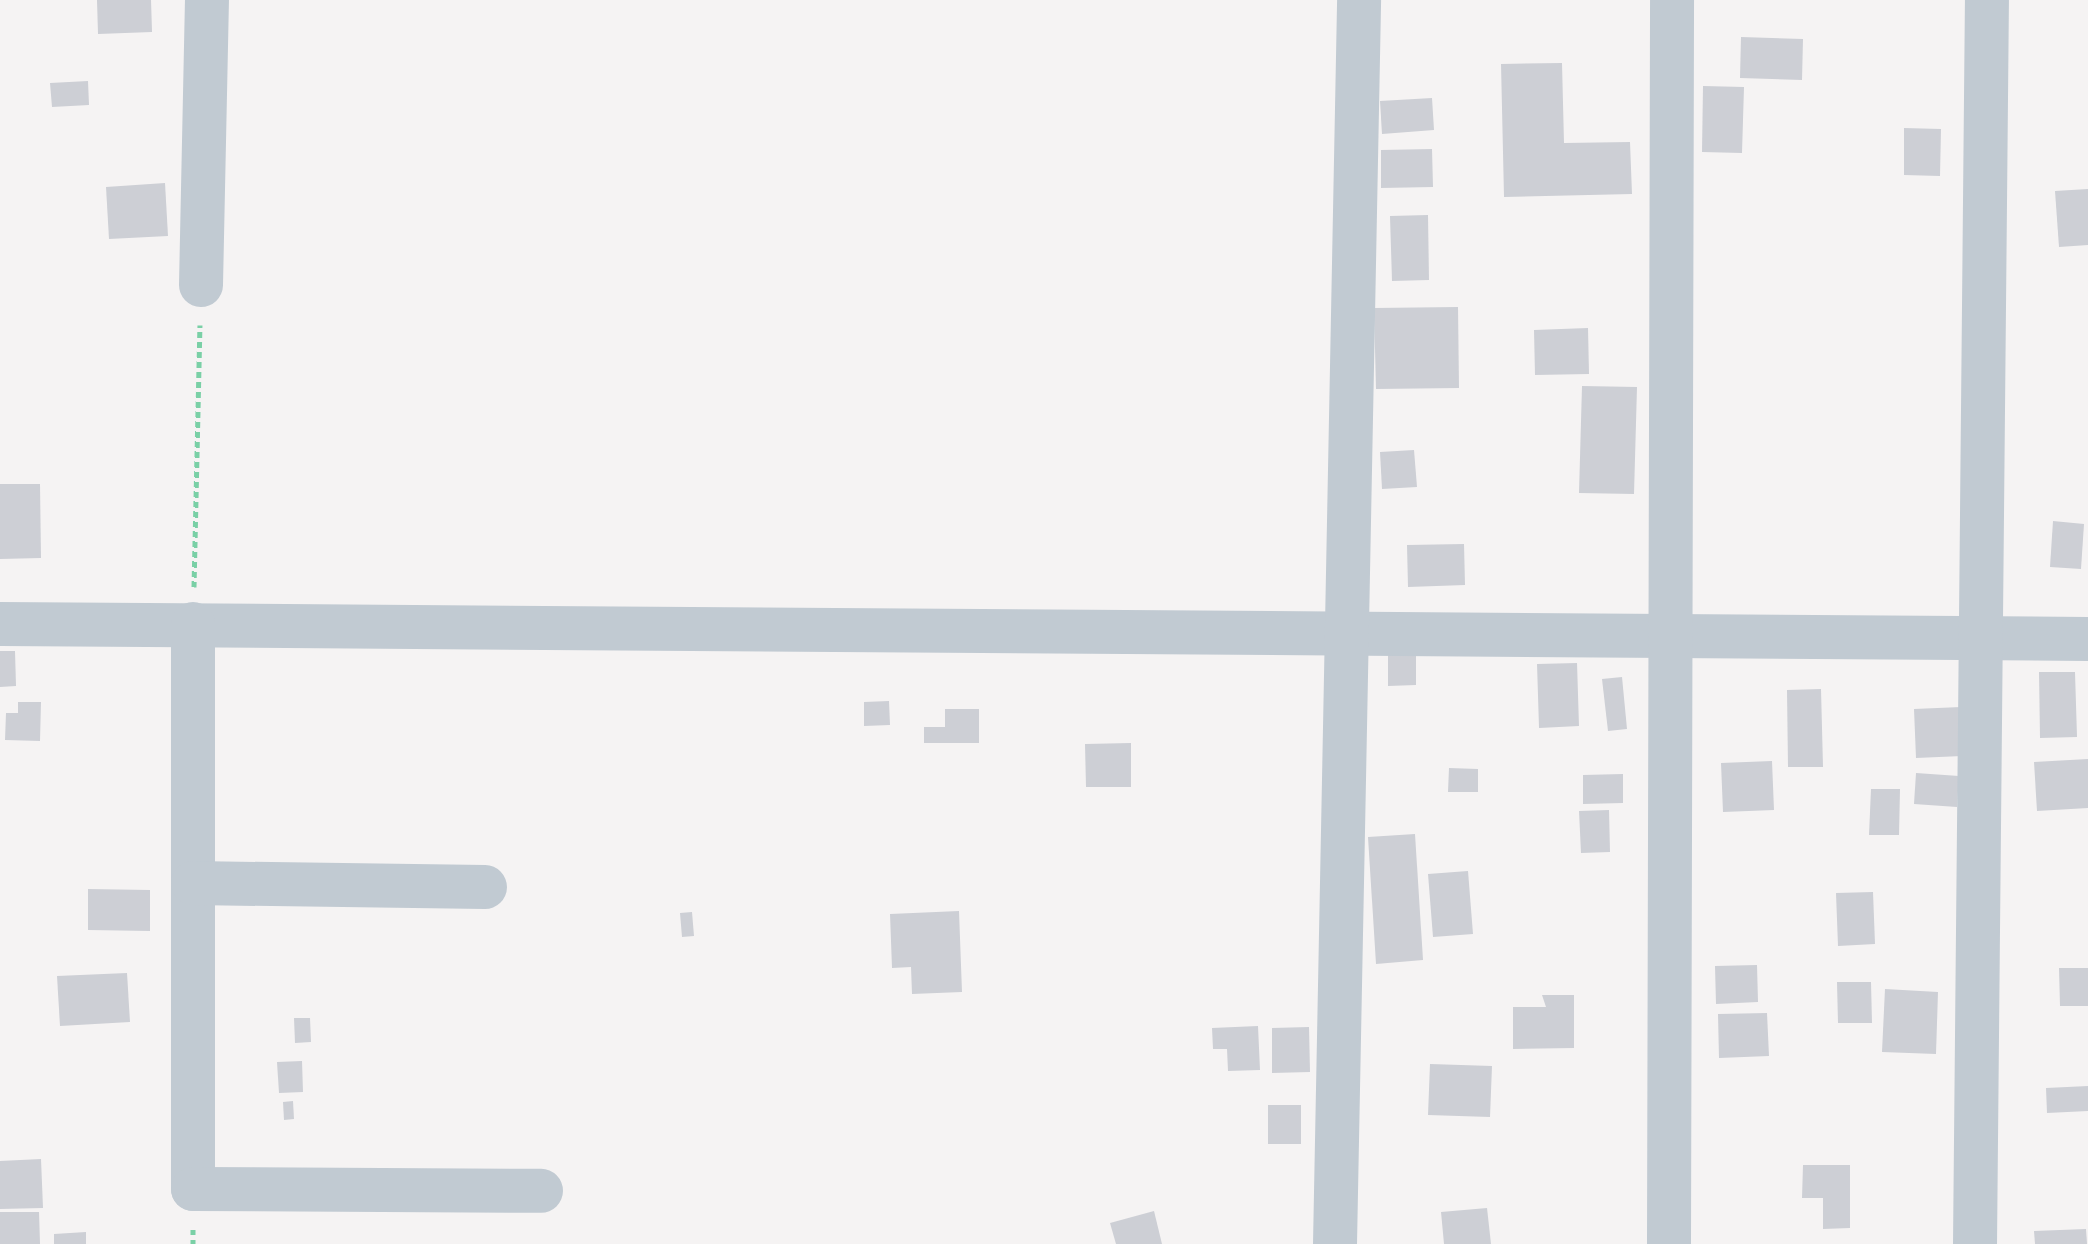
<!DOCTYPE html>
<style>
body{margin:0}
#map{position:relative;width:2088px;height:1244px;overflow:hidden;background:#f5f3f3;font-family:Jost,sans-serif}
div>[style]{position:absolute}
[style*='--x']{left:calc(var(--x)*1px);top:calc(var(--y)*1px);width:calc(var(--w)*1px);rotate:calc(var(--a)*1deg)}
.building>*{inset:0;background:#cdcfd5}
.path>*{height:5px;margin-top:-2.5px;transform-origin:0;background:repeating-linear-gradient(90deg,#7ad0a6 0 6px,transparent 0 10px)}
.minor>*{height:44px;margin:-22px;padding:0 22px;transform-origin:22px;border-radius:22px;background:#c1cad2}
span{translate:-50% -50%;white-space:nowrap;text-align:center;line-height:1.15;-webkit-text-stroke:7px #fff;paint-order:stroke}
</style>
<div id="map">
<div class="building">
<i style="clip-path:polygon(97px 0,151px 0,152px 32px,98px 34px)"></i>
<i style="clip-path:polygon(1741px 37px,1803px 39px,1802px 80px,1740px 78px)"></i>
<i style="clip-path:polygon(1562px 63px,1564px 143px,1630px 142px,1632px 194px,1504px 197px,1501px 64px)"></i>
<i style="clip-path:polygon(88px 81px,89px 105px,52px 107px,50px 83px)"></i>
<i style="clip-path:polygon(1703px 86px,1744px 87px,1742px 153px,1702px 152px)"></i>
<i style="clip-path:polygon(1432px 98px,1434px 130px,1382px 134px,1380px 101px)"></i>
<i style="clip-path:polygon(1904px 128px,1941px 129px,1940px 176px,1904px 175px)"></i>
<i style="clip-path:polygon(1432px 149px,1433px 187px,1381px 188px,1381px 150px)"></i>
<i style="clip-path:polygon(165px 183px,168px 236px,109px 239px,106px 187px)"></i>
<i style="clip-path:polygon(2088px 189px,2088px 245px,2059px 247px,2055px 191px)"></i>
<i style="clip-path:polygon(1428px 215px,1429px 280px,1392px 281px,1390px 216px)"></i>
<i style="clip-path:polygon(1458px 307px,1459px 388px,1376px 389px,1374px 308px)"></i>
<i style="clip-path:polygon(1588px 328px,1589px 374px,1535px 375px,1534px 330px)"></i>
<i style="clip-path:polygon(1582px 386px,1637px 387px,1634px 494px,1579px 493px)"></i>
<i style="clip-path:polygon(1414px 450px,1417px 487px,1382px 489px,1380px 452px)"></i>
<i style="clip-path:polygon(0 484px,40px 484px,41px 558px,0 559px)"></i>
<i style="clip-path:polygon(2053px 521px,2084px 524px,2081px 569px,2050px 567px)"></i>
<i style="clip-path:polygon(1464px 544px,1465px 585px,1408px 587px,1407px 545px)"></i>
<i style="clip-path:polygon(1416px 650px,1416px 685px,1388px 686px,1388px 651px)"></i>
<i style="clip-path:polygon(0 651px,15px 651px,16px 686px,0 687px)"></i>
<i style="clip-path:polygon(1577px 663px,1579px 726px,1539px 728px,1537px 664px)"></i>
<i style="clip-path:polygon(2039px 672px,2075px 672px,2077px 737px,2040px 738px)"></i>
<i style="clip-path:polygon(1622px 677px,1627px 729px,1608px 731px,1602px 679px)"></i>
<i style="clip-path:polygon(1821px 689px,1823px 767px,1788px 767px,1787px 690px)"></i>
<i style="clip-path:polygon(889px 701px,890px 725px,864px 726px,864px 702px)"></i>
<i style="clip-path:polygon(18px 702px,41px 702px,40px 741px,5px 740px,6px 713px,18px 713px)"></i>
<i style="clip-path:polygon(1961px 707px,1962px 756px,1916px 758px,1914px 709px)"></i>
<i style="clip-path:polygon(945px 709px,979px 709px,979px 743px,924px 743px,924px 727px,945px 727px)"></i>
<i style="clip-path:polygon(1131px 743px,1131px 787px,1086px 787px,1085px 744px)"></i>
<i style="clip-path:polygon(2088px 759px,2088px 808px,2037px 811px,2034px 762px)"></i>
<i style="clip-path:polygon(1772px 761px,1774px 810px,1723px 812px,1721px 763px)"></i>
<i style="clip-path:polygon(1449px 768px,1478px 769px,1478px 792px,1448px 792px)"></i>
<i style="clip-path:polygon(1916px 773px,1959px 776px,1957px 807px,1914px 804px)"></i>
<i style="clip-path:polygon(1623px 774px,1623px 803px,1583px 804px,1583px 775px)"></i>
<i style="clip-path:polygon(1871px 789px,1900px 789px,1899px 835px,1869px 835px)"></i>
<i style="clip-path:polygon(1609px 810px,1610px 852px,1581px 853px,1579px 811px)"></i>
<i style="clip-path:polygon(1415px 834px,1423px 960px,1376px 964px,1368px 837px)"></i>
<i style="clip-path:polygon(1468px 871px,1473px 934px,1433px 937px,1428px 874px)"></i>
<i style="clip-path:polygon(88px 889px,150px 890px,150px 931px,88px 930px)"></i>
<i style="clip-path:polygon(1873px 892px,1875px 944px,1838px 946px,1836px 893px)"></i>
<i style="clip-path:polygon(959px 911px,962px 992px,912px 994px,911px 967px,892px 968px,890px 914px)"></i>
<i style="clip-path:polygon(692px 912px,694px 936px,682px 937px,680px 913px)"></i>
<i style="clip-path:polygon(1757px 965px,1758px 1002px,1716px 1004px,1715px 966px)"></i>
<i style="clip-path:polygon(2059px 968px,2088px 968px,2088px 1006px,2060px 1006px)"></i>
<i style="clip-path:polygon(127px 973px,130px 1022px,60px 1026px,57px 976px)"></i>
<i style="clip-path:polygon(1837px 982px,1871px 982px,1872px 1023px,1838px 1023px)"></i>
<i style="clip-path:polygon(1885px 989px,1938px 992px,1936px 1054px,1882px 1052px)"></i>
<i style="clip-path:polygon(1542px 995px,1574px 995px,1574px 1048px,1513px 1049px,1513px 1007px,1546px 1007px)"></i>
<i style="clip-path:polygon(1767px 1013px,1769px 1056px,1719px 1058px,1718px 1014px)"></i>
<i style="clip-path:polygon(294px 1018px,310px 1018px,311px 1042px,295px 1043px)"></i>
<i style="clip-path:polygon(1258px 1026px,1260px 1070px,1228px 1071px,1227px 1049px,1213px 1049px,1212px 1028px)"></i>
<i style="clip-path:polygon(1309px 1027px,1310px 1072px,1272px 1073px,1272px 1028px)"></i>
<i style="clip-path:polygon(302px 1061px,303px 1092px,279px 1093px,277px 1062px)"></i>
<i style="clip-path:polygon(1430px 1064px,1492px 1066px,1490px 1117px,1428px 1115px)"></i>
<i style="clip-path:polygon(2088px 1086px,2088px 1111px,2047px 1113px,2046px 1088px)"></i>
<i style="clip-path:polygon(293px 1101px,294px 1119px,284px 1120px,283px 1102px)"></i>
<i style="clip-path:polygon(1268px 1105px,1301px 1105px,1301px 1144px,1268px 1144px)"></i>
<i style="clip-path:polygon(41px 1159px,43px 1208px,0 1209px,0 1161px)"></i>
<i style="clip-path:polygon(1803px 1165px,1850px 1165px,1850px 1228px,1823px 1229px,1823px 1198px,1802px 1198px)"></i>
<i style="clip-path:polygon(1487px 1208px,1491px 1244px,1444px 1244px,1441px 1212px)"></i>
<i style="clip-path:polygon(1154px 1211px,1162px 1244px,1116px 1244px,1110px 1223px)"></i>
<i style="clip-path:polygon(0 1212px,39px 1212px,40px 1244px,0 1244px)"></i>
<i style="clip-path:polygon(2086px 1229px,2087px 1244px,2035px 1244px,2034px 1231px)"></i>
<i style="clip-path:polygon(86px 1232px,86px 1244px,54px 1244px,54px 1234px)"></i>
</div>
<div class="path">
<i style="--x:194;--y:587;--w:262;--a:-88.7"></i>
<i style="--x:193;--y:1229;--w:15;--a:90"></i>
</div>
<div class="minor">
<i style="--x:201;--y:285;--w:285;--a:-88.8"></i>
<i style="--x:0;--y:624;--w:2088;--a:0.41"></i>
<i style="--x:193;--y:624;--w:565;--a:90"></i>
<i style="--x:193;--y:1189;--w:348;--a:0.3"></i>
<i style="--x:193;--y:883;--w:292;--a:0.8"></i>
<i style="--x:1335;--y:1244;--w:1244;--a:-88.89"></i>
<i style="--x:1669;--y:1244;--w:1244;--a:-89.86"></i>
<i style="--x:1975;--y:1244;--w:1244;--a:-89.45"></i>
</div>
</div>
